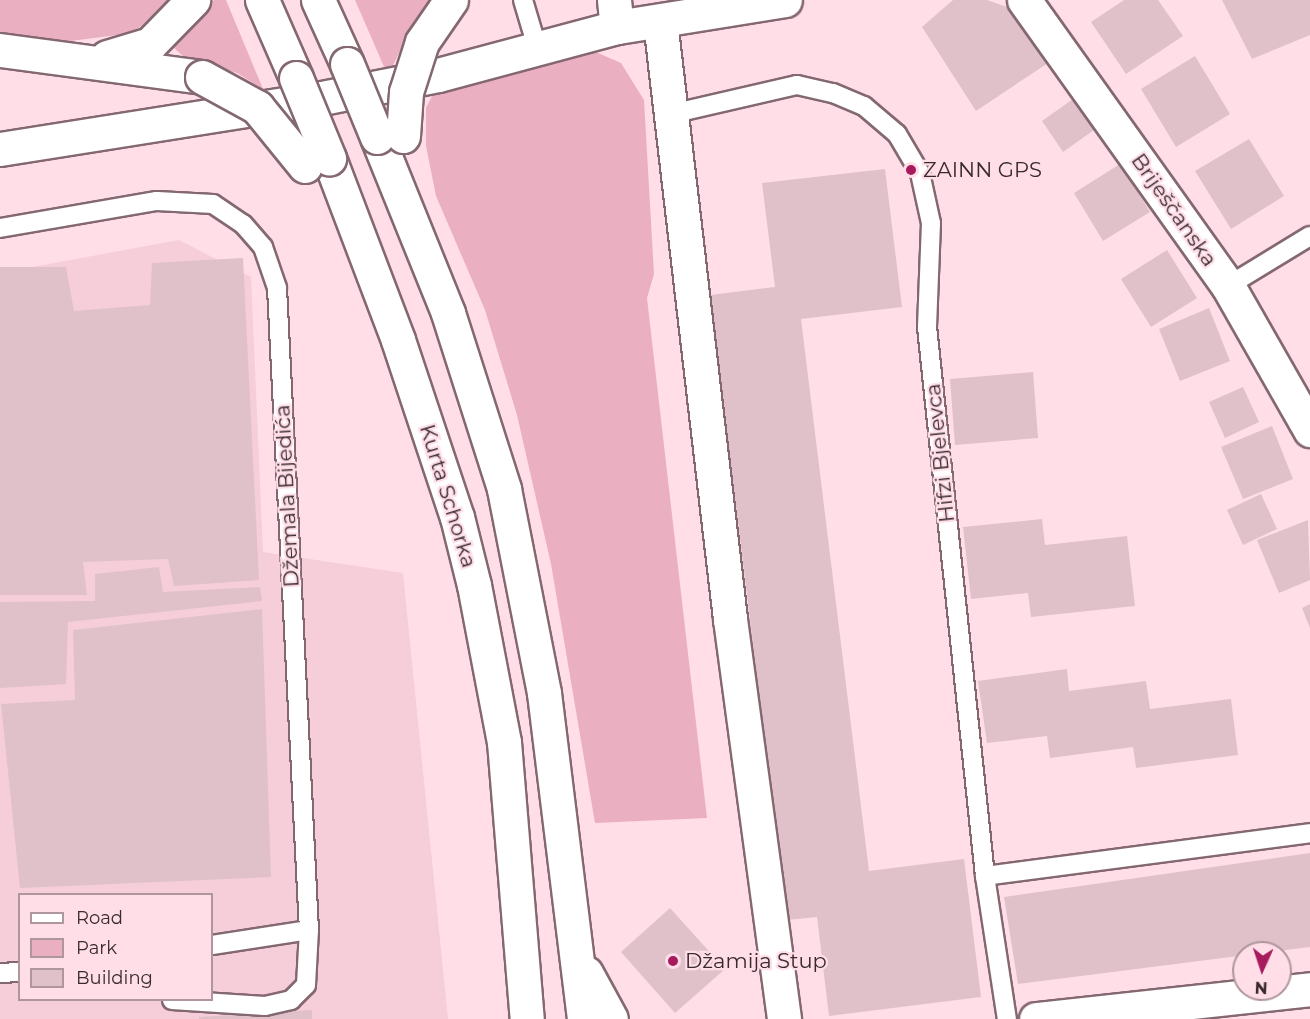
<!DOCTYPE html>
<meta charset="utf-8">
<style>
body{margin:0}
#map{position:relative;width:1310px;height:1019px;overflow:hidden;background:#ffdee8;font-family:Montserrat,sans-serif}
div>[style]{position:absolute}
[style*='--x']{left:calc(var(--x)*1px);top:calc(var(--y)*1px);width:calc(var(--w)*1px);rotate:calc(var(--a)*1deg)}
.built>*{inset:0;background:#f5ceda}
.green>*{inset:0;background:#ebafc2}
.building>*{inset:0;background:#e0c1ca}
.roads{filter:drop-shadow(2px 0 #846871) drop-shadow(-2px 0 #846871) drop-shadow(0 2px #846871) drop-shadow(0 -2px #846871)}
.service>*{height:18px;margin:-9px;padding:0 9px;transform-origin:9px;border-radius:9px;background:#fff}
.minor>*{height:33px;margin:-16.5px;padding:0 16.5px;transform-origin:16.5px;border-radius:16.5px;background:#fff}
.secondary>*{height:33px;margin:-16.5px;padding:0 16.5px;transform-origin:16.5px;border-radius:16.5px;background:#fff}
.primary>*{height:33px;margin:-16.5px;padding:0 16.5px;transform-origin:16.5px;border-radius:16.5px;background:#fff}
.bridges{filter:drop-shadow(2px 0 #846871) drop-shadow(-2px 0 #846871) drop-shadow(0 2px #846871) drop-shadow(0 -2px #846871)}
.primary-bridge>*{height:33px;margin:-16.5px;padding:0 16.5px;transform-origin:16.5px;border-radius:16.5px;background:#fff}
.dots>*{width:16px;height:16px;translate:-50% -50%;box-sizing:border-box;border:3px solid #ffdee8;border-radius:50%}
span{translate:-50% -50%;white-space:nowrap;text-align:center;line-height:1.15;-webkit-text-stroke:4.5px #ffdee8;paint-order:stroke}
.poi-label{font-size:21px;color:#382b2f}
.left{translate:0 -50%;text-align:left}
.street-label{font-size:21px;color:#382b2f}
.legend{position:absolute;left:18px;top:893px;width:195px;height:108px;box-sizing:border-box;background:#ffdee8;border:2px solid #af969e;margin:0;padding:8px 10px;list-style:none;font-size:18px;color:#382b2f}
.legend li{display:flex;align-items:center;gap:12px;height:30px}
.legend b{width:30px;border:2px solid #af969e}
.north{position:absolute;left:1232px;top:941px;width:60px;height:60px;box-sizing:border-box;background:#ffdee8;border:2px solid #af969e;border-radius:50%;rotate:183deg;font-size:16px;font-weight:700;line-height:24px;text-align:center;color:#382b2f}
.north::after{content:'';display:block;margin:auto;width:21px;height:27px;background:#a71b5e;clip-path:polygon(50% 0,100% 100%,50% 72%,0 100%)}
</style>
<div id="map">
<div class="built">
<i style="clip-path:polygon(evenodd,179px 240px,251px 277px,263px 552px,403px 573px,448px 1019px,0 1019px,0 273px,179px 240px,20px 894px,212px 894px,212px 1000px,20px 1000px,20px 894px)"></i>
</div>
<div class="green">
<i style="clip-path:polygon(0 0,170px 0,133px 33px,47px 44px,0 38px)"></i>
<i style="clip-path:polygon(214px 0,226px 0,263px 89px,237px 73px,183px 56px,173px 47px)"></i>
<i style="clip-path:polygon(355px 0,432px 0,413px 23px,388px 76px)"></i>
<i style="clip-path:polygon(575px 53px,598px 53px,621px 63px,644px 100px,654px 274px,647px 298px,707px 818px,595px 823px,551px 564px,517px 415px,485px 310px,436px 196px,426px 146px,426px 108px,434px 92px)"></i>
</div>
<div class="building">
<i style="clip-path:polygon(953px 0,987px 0,1018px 11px,1048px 63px,976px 111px,922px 27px)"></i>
<i style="clip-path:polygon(1124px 0,1158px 0,1183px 36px,1126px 74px,1091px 22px)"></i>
<i style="clip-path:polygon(1222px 0,1310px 0,1310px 35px,1252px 59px)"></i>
<i style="clip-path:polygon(1195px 56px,1230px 114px,1176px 147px,1141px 89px)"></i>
<i style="clip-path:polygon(1073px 99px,1094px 130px,1063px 152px,1042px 121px)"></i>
<i style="clip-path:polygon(1249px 139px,1284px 196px,1231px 229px,1195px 171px)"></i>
<i style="clip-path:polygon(1120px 164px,1150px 212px,1103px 241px,1074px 193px)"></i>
<i style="clip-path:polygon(885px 169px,902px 307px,801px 319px,869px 871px,964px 859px,981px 997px,829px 1016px,817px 917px,787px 920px,710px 295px,775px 287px,762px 183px)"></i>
<i style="clip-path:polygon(1167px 250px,1197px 298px,1151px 327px,1121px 279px)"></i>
<i style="clip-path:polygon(243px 258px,259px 580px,174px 586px,168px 559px,83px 562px,87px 595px,0 595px,0 267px,66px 267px,74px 311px,150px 305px,152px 263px)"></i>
<i style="clip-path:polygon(1209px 308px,1230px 361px,1180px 381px,1159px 329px)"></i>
<i style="clip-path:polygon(1033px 372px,1038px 438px,955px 445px,950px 379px)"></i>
<i style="clip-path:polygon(1243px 387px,1259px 422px,1225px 438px,1209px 402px)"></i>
<i style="clip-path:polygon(1272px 426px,1293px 479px,1243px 499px,1221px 447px)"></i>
<i style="clip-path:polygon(1261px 494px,1277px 529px,1243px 545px,1227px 510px)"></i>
<i style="clip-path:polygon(1042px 519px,1045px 545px,1127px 536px,1135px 606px,1031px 617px,1028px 593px,971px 599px,963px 527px)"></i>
<i style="clip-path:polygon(1308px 520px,1310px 580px,1279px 593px,1257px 540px)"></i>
<i style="clip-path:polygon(159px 567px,163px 592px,260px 587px,262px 601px,68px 622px,66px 684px,0 688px,0 602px,95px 601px,95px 574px)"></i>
<i style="clip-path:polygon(1310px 604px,1310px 628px,1302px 608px)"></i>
<i style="clip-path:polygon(262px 609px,271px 877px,20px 888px,1px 704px,75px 700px,73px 630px)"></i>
<i style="clip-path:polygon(1067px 669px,1069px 691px,1146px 681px,1150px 709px,1231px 699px,1238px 755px,1136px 768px,1133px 747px,1050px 758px,1047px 736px,987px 743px,978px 681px)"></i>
<i style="clip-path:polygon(1310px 853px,1310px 947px,1018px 984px,1004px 897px)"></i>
<i style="clip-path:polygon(670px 908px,725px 969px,675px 1013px,621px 952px)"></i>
<i style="clip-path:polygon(312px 1010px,312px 1019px,199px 1019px,199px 1017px)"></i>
</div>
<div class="roads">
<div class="service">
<i style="--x:523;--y:0;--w:49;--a:73.4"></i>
<i style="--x:671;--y:114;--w:129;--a:-13"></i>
<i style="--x:797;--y:85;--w:37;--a:13"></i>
<i style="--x:833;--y:93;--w:34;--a:23"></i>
<i style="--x:864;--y:106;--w:43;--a:40.3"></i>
<i style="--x:897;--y:134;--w:45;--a:59.5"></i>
<i style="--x:920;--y:173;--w:51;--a:77.6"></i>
<i style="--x:931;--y:223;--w:104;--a:92.2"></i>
<i style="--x:927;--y:327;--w:552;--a:83.97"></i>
<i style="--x:985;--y:876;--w:145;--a:81.3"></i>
<i style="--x:0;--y:228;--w:159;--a:-9.8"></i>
<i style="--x:157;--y:201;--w:56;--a:3.1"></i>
<i style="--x:213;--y:204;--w:36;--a:34"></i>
<i style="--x:243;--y:224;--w:30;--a:49"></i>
<i style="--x:263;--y:247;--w:43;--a:71.1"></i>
<i style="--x:277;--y:288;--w:643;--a:87.15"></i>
<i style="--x:309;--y:930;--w:98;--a:171.2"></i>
<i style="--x:1228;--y:286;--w:96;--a:-31.4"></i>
<i style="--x:985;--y:876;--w:328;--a:-7.5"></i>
<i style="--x:0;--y:973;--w:20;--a:-3"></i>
<i style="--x:172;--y:1000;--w:93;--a:3.7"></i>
<i style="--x:265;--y:1006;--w:27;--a:-13"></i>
<i style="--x:291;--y:1000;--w:21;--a:-45"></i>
<i style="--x:306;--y:985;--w:55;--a:-86.9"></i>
</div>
<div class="minor">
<i style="--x:614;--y:0;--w:27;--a:84"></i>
<i style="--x:1024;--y:0;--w:351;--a:54.5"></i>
<i style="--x:1228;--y:286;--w:166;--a:60.3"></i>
<i style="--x:660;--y:21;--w:602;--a:83.32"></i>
<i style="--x:730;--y:619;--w:404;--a:82.3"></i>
<i style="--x:0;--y:149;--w:326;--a:-9"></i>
<i style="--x:322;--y:98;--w:118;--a:-11.2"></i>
<i style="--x:438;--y:75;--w:185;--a:-15"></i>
<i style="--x:617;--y:27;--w:170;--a:-9.1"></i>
</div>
<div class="secondary">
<i style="--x:1036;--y:1019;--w:276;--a:-6.2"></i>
</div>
<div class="primary">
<i style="--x:262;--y:0;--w:85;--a:66.4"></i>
<i style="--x:318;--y:0;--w:70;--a:65.6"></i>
<i style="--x:0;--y:50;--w:204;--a:7.6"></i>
<i style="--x:107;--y:57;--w:45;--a:-16.8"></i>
<i style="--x:150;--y:44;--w:62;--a:-45.7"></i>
<i style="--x:377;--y:137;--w:190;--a:68"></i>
<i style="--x:448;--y:313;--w:185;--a:72.3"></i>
<i style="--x:504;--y:489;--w:208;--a:78.9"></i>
<i style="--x:544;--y:693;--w:328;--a:83"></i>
<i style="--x:329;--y:158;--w:195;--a:69.2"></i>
<i style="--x:398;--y:340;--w:187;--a:71.6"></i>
<i style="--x:457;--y:517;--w:70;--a:76"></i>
<i style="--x:474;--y:585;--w:160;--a:79.2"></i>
<i style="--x:504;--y:742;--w:278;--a:85.3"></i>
<i style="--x:586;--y:973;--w:52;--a:61.5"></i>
</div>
</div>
<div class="bridges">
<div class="primary-bridge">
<i style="--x:347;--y:64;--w:79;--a:67.7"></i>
<i style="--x:202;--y:77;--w:63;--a:28.6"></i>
<i style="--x:257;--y:107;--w:76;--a:50.9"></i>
<i style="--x:296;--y:78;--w:87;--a:67.6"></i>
<i style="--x:403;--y:136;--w:44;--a:-86.1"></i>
<i style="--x:406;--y:92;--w:52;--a:-72.3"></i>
<i style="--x:422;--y:42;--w:51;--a:-55.4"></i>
</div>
</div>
<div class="dots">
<i style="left:911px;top:170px;background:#a71b5e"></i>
<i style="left:673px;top:961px;background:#a71b5e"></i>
</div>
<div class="poi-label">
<span class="left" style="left:923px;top:170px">ZAINN GPS</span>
<span class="left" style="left:685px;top:961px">Džamija Stup</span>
</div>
<div class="street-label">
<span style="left:1174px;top:210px;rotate:55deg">Briješčanska</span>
<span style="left:940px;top:453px;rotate:-96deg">Hifzi Bjelevca</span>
<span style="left:287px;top:496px;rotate:-93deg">Džemala Bijedića</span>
<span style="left:448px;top:496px;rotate:73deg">Kurta Schorka</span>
</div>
<ul class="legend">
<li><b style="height:8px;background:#fff"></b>Road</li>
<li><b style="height:16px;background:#ebafc2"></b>Park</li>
<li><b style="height:16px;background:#e0c1ca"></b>Building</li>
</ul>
<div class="north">N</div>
</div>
